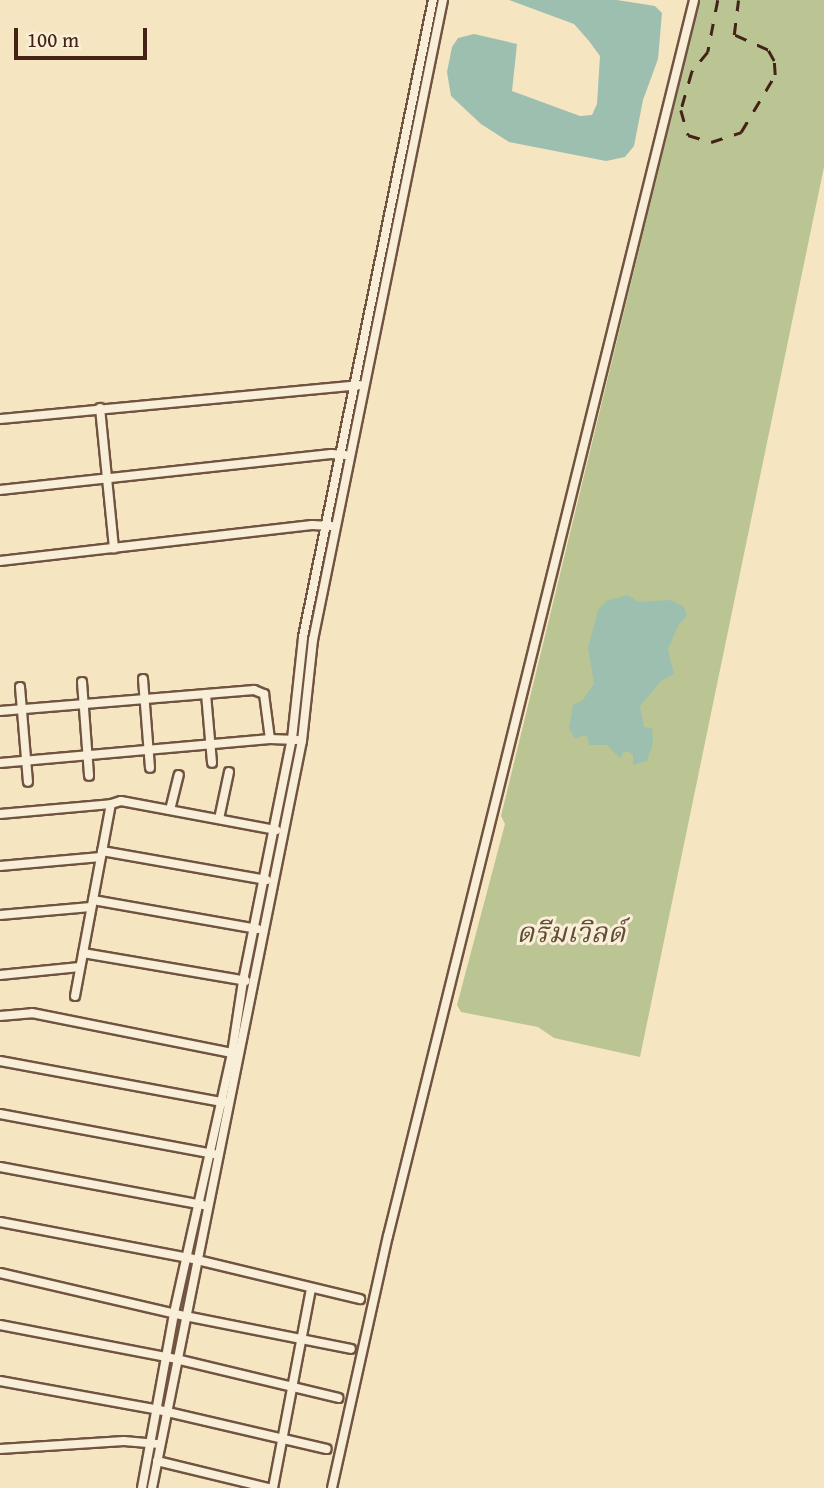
<!DOCTYPE html>
<meta charset="utf-8">
<style>
body{margin:0}
#map{position:relative;width:824px;height:1488px;overflow:hidden;background:#f6e5c1;font-family:"Gentium Book Plus","Noto Serif Thai",serif}
div>[style]{position:absolute}
[style*='--x']{left:calc(var(--x)*1px);top:calc(var(--y)*1px);width:calc(var(--w)*1px);rotate:calc(var(--a)*1deg)}
.green>*{inset:0;background:#bbc594}
.water>*{inset:0;background:#9dbfb0}
.roads{filter:drop-shadow(2px 0 #705441) drop-shadow(-2px 0 #705441) drop-shadow(0 2px #705441) drop-shadow(0 -2px #705441)}
.minor>*{height:8px;margin:-4px;padding:0 4px;transform-origin:4px;border-radius:4px;background:#f9eed7}
.rail>*{height:2.5px;margin-top:-1.25px;transform-origin:0;background:repeating-linear-gradient(90deg,#442316 0 12px,transparent 0 24px)}
span{translate:-50% -50%;white-space:nowrap;text-align:center;line-height:1.15;-webkit-text-stroke:6px #f9eed7;paint-order:stroke}
.park-label{font-size:28px;color:#624c36;font-style:italic}
.scale{position:absolute;left:14px;top:28px;width:133px;height:32px;box-sizing:border-box;border:4px solid #442316;border-top:0;padding-left:9px;font-size:21px;line-height:24px;white-space:nowrap;color:#442316;-webkit-text-stroke:5px #f9eed7;paint-order:stroke}
</style>
<div id="map">
<div class="green">
<i style="clip-path:polygon(700px 0,824px 0,824px 167px,640px 1057px,554px 1038px,538px 1027px,461px 1012px,457px 1005px,505px 824px,501px 816px)"></i>
</div>
<div class="water">
<i style="clip-path:polygon(509px 0,617px 0,655px 6px,662px 13px,658px 59px,643px 100px,634px 146px,625px 157px,606px 161px,509px 142px,481px 124px,451px 96px,447px 72px,452px 47px,458px 38px,474px 34px,517px 44px,512px 91px,580px 116px,592px 115px,597px 104px,600px 56px,589px 41px,574px 24px)"></i>
<i style="clip-path:polygon(627px 595px,639px 602px,671px 600px,684px 607px,687px 615px,678px 626px,668px 649px,674px 674px,662px 680px,640px 706px,644px 727px,652px 728px,653px 743px,647px 761px,633px 765px,633px 755px,629px 752px,624px 752px,620px 758px,607px 745px,589px 745px,588px 738px,584px 735px,575px 739px,569px 728px,573px 705px,582px 701px,594px 684px,588px 648px,598px 610px,606px 601px)"></i>
</div>
<div class="roads">
<div class="minor">
<i style="--x:100;--y:408;--w:141;--a:84.3"></i>
<i style="--x:0;--y:419;--w:361;--a:-5.4"></i>
<i style="--x:0;--y:490;--w:333;--a:-6.2"></i>
<i style="--x:331;--y:454;--w:14;--a:4"></i>
<i style="--x:0;--y:561;--w:314;--a:-6.6"></i>
<i style="--x:312;--y:525;--w:19;--a:3"></i>
<i style="--x:143;--y:679;--w:89;--a:85.5"></i>
<i style="--x:82;--y:682;--w:94;--a:85.7"></i>
<i style="--x:20;--y:687;--w:95;--a:85.2"></i>
<i style="--x:206;--y:694;--w:69;--a:85"></i>
<i style="--x:0;--y:711;--w:255;--a:-4.7"></i>
<i style="--x:254;--y:690;--w:11;--a:22"></i>
<i style="--x:264;--y:694;--w:45;--a:82.4"></i>
<i style="--x:0;--y:763;--w:271;--a:-5.1"></i>
<i style="--x:270;--y:739;--w:27;--a:2"></i>
<i style="--x:170;--y:810;--w:36;--a:-76"></i>
<i style="--x:0;--y:814;--w:111;--a:-5.1"></i>
<i style="--x:219;--y:819;--w:48;--a:-78"></i>
<i style="--x:102;--y:851;--w:167;--a:10"></i>
<i style="--x:0;--y:866;--w:101;--a:-5.1"></i>
<i style="--x:93;--y:900;--w:167;--a:10"></i>
<i style="--x:0;--y:915;--w:91;--a:-5"></i>
<i style="--x:83;--y:953;--w:165;--a:9.7"></i>
<i style="--x:0;--y:975;--w:80;--a:-5.7"></i>
<i style="--x:75;--y:996;--w:195;--a:-79.4"></i>
<i style="--x:111;--y:804;--w:10;--a:-17"></i>
<i style="--x:121;--y:801;--w:158;--a:10.6"></i>
<i style="--x:0;--y:1016;--w:32;--a:-5"></i>
<i style="--x:32;--y:1013;--w:209;--a:11.3"></i>
<i style="--x:0;--y:1061;--w:230;--a:10.5"></i>
<i style="--x:0;--y:1114;--w:218;--a:10.6"></i>
<i style="--x:0;--y:1167;--w:207;--a:10.6"></i>
<i style="--x:0;--y:1222;--w:192;--a:10.8"></i>
<i style="--x:189;--y:1258;--w:176;--a:13.5"></i>
<i style="--x:0;--y:1273;--w:190;--a:13.1"></i>
<i style="--x:185;--y:1316;--w:169;--a:11.2"></i>
<i style="--x:0;--y:1325;--w:179;--a:10.9"></i>
<i style="--x:176;--y:1359;--w:167;--a:13.5"></i>
<i style="--x:0;--y:1381;--w:162;--a:10.3"></i>
<i style="--x:159;--y:1410;--w:172;--a:13.1"></i>
<i style="--x:0;--y:1449;--w:124;--a:-3.7"></i>
<i style="--x:124;--y:1441;--w:33;--a:5"></i>
<i style="--x:157;--y:1461;--w:115;--a:13.6"></i>
<i style="--x:142;--y:1488;--w:178;--a:-79.6"></i>
<i style="--x:174;--y:1313;--w:266;--a:-77.4"></i>
<i style="--x:232;--y:1053;--w:73;--a:-81.3"></i>
<i style="--x:243;--y:981;--w:247;--a:-78.6"></i>
<i style="--x:292;--y:739;--w:103;--a:-83.8"></i>
<i style="--x:303;--y:637;--w:650;--a:-78.47"></i>
<i style="--x:152;--y:1488;--w:762;--a:-78.65"></i>
<i style="--x:302;--y:741;--w:102;--a:-83.8"></i>
<i style="--x:313;--y:640;--w:653;--a:-78.52"></i>
<i style="--x:273;--y:1488;--w:203;--a:-79.2"></i>
<i style="--x:332;--y:1488;--w:258;--a:-77.5"></i>
<i style="--x:388;--y:1236;--w:1273;--a:-76.09"></i>
</div>
</div>
<div class="rail">
<i style="--x:718;--y:0;--w:53;--a:100.9"></i>
<i style="--x:708;--y:52;--w:26;--a:129"></i>
<i style="--x:692;--y:72;--w:40;--a:106"></i>
<i style="--x:681;--y:110;--w:26;--a:74"></i>
<i style="--x:688;--y:135;--w:24;--a:17"></i>
<i style="--x:711;--y:142;--w:32;--a:-18"></i>
<i style="--x:741;--y:132;--w:66;--a:-59.2"></i>
<i style="--x:775;--y:75;--w:14;--a:-94"></i>
<i style="--x:774;--y:61;--w:13;--a:-119"></i>
<i style="--x:768;--y:50;--w:37;--a:-156"></i>
<i style="--x:734;--y:35;--w:35;--a:-83"></i>
</div>
<div class="park-label">
<span style="left:571px;top:932px">ดรีมเวิลด์</span>
</div>
<div class="scale">100 m</div>
</div>
